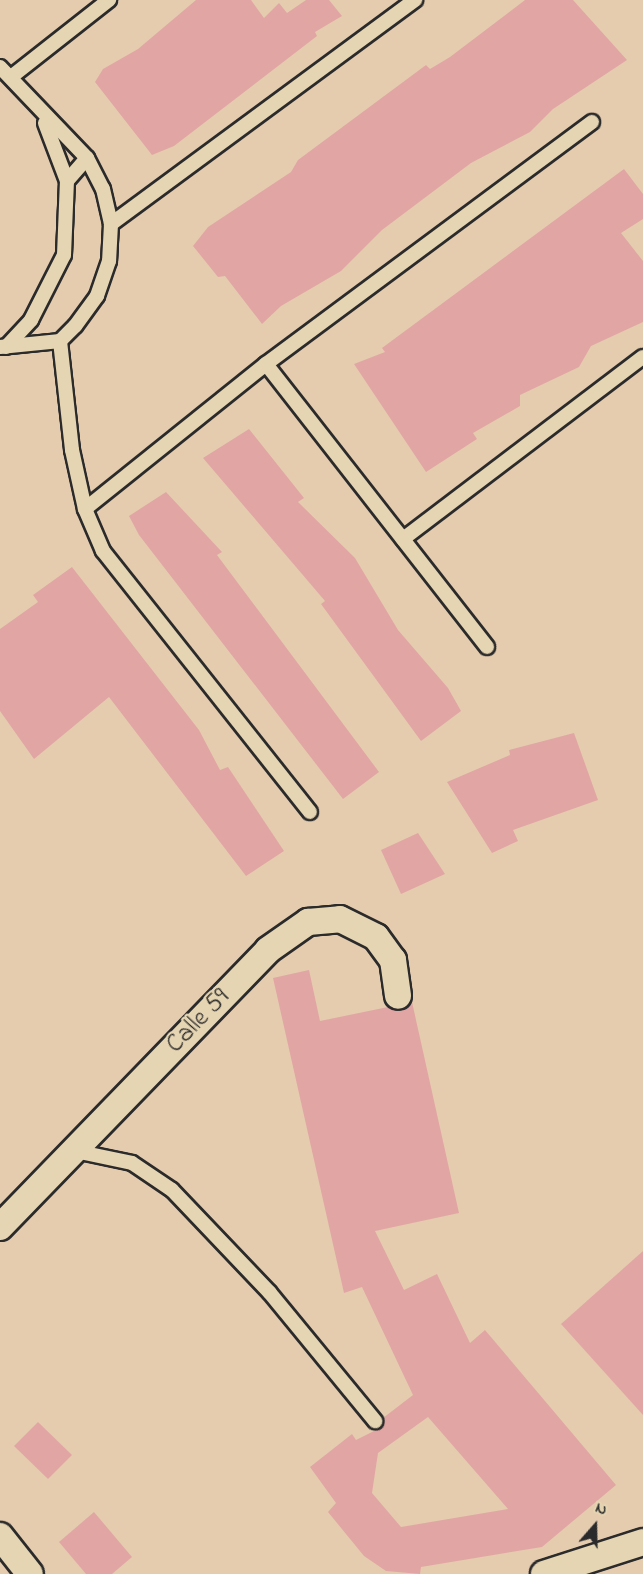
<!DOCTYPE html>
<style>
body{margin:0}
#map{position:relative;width:643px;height:1574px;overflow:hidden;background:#e5ccaf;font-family:"Indie Flower",sans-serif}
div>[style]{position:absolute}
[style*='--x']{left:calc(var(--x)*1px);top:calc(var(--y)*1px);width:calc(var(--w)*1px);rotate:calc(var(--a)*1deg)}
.building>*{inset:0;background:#e1a6a4}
.roads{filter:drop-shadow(2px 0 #2b2b2b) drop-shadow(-2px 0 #2b2b2b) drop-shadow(0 2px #2b2b2b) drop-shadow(0 -2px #2b2b2b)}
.service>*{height:14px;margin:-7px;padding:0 7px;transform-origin:7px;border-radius:7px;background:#e6d5b2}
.minor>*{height:26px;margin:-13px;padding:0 13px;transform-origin:13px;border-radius:13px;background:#e6d5b2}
span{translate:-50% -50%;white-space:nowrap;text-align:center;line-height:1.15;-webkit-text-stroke:4.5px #e6d5b2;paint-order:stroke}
.street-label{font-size:26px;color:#2b2b2b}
.north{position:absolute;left:565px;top:1496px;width:60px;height:60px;-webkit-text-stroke:4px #e6d5b2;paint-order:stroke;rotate:20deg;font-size:16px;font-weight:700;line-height:24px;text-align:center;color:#2b2b2b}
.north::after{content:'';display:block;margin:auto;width:21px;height:27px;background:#2b2b2b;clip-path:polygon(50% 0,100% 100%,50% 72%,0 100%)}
</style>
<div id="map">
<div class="building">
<i style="clip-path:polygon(196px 0,251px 0,264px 18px,279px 3px,287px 13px,306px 0,329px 0,342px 16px,315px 32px,317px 36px,174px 146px,152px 155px,95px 82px,103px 69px,138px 49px)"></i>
<i style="clip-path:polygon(525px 0,573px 0,627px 60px,553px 109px,530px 132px,471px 163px,382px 230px,341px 271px,281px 306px,262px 324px,225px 276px,218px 277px,193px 246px,208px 227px,291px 172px,298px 160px,426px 65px,430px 69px,450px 57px)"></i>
<i style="clip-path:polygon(624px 169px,643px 194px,643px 219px,621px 233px,643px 261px,643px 322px,591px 346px,579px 367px,520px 395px,520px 406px,473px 433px,477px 439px,426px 472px,354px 364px,385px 352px,382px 348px)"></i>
<i style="clip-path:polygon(249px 429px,304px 498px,298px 502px,355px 558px,398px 630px,448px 688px,461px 711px,421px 741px,321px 604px,325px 601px,203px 458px)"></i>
<i style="clip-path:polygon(166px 492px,222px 552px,217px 555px,379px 772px,343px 799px,139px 535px,129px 516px)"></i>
<i style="clip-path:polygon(72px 567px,199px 730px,220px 770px,228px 767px,284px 851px,246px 876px,109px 697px,34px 759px,0 711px,0 629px,38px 602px,33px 595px)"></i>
<i style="clip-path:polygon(574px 733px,598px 800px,513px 830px,518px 841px,492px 853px,447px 782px,510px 755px,509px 750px)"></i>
<i style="clip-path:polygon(418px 833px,445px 874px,401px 894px,381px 850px)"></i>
<i style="clip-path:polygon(evenodd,309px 970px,320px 1021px,388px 1007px,401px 1011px,412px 1002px,459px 1213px,375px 1231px,404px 1290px,437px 1274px,470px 1343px,485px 1330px,616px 1485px,542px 1547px,421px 1567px,420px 1574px,386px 1571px,364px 1556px,328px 1512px,336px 1503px,310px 1467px,352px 1434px,356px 1440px,380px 1428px,383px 1418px,413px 1395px,362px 1287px,344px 1293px,273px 978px,309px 970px,428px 1417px,508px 1509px,401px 1527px,372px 1493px,378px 1453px,428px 1417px)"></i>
<i style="clip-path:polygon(643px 1251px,643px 1415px,561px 1324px)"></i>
<i style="clip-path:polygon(38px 1422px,72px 1455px,48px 1479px,14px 1446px)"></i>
<i style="clip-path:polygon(94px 1512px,132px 1557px,112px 1574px,86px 1574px,59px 1542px)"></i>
</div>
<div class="roads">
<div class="service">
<i style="--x:0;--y:67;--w:126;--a:46.3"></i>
<i style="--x:87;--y:158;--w:35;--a:63"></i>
<i style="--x:103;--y:189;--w:36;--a:77"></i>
<i style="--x:111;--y:224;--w:37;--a:93"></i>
<i style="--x:109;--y:261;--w:37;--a:109"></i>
<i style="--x:97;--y:296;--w:37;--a:126"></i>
<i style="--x:75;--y:326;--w:21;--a:135"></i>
<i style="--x:60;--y:341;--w:60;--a:174.3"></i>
<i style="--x:11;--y:77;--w:125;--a:-38.2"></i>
<i style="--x:67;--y:181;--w:30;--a:-49"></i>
<i style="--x:111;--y:224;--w:378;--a:-36.4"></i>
<i style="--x:60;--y:341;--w:110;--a:83.7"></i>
<i style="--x:72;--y:450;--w:60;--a:77.6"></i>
<i style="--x:85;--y:509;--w:46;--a:66.8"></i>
<i style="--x:103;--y:551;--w:333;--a:51.6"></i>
<i style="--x:6;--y:347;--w:37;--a:-47"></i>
<i style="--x:31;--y:320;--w:73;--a:-63.1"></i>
<i style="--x:64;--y:255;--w:74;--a:-87.7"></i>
<i style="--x:67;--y:181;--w:62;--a:-110.8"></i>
<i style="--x:266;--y:364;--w:359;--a:52"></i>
<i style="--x:85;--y:509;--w:232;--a:-38.7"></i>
<i style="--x:266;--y:364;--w:406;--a:-36.6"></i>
<i style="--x:403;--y:539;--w:301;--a:-37.2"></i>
<i style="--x:75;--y:1151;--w:58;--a:11.9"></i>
<i style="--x:132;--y:1163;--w:48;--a:34"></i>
<i style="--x:172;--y:1190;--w:142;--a:46.4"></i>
<i style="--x:270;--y:1293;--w:166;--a:50.6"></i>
</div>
<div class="minor">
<i style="--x:0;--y:1227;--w:385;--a:-45.9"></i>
<i style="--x:268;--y:950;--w:49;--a:-35"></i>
<i style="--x:308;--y:922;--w:32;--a:-5"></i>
<i style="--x:340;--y:919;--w:40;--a:26.6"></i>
<i style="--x:376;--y:937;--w:29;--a:54"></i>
<i style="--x:393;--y:960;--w:36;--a:82"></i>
<i style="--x:0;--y:1536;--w:48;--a:51.7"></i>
<i style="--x:544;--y:1574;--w:104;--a:-17.9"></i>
</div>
</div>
<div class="street-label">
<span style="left:199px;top:1022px;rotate:-46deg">Calle 59</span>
</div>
<div class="north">N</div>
</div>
